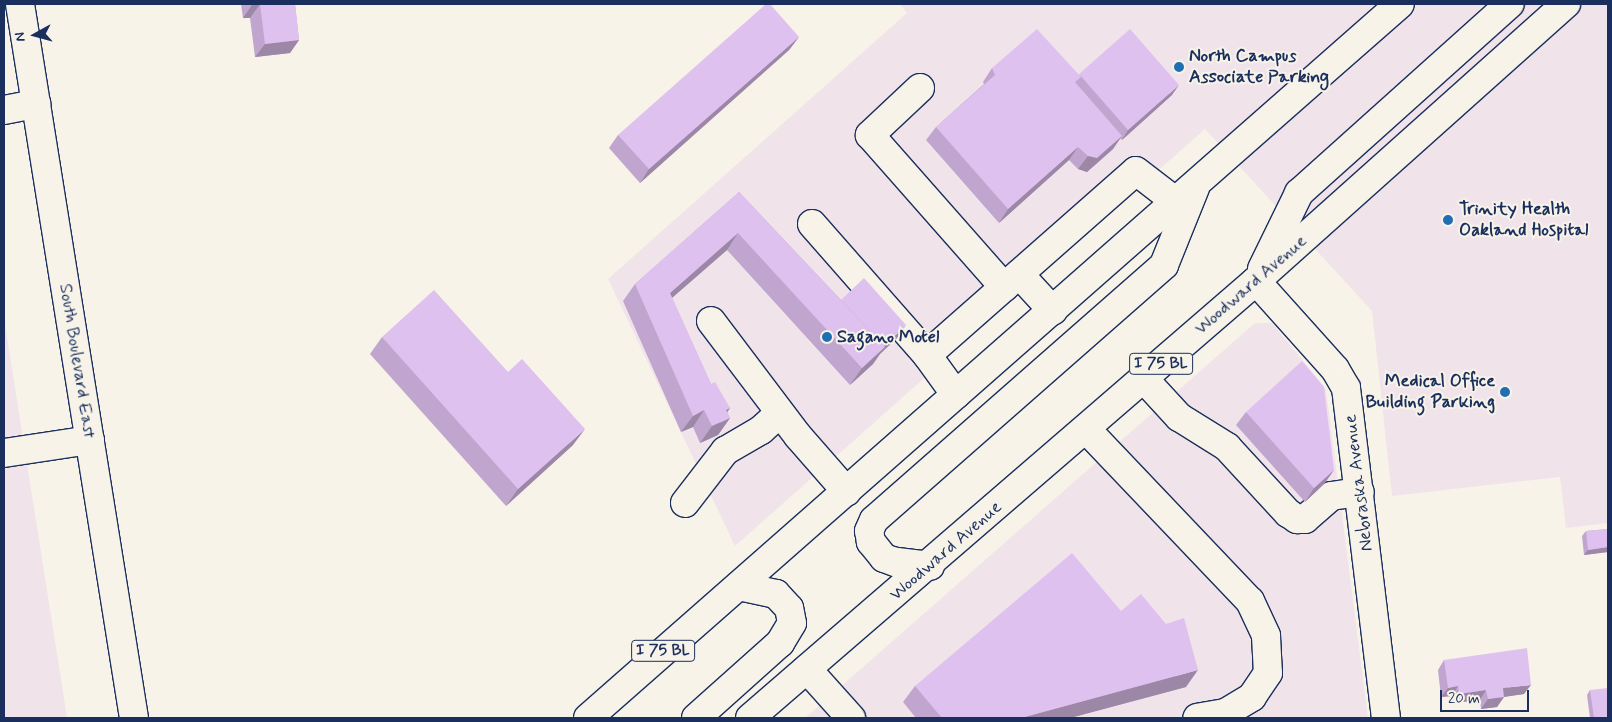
<!DOCTYPE html>
<style>
body{margin:0}
#map{position:relative;width:1612px;height:722px;overflow:hidden;background:#f7f3e8;font-family:Mynerve,sans-serif}
div>[style]{position:absolute}
[style*='--x']{left:calc(var(--x)*1px);top:calc(var(--y)*1px);width:calc(var(--w)*1px);rotate:calc(var(--a)*1deg)}
.built>*{inset:0;background:#f0e4ea}
.roads{filter:drop-shadow(1px 0 #1b2f5e) drop-shadow(-1px 0 #1b2f5e) drop-shadow(0 1px #1b2f5e) drop-shadow(0 -1px #1b2f5e)}
.minor>*{height:28px;margin:-14px;padding:0 14px;transform-origin:14px;border-radius:14px;background:#f7f3e8}
.major>*{height:28px;margin:-14px;padding:0 14px;transform-origin:14px;border-radius:14px;background:#f7f3e8}
.wall>*{inset:0;background:#c0a6ce}
.shaded-wall>*{inset:0;background:#9c87a7}
.building>*{inset:0;background:#dfc1ef}
.dots>*{width:14px;height:14px;translate:-50% -50%;box-sizing:border-box;border:2px solid #f7f3e8;border-radius:50%}
span{translate:-50% -50%;white-space:nowrap;text-align:center;line-height:1.15;-webkit-text-stroke:4px #f7f3e8;paint-order:stroke}
.shield-label span{padding:1px 4px;background:#f7f3e8;border:1px solid;border-radius:4px;-webkit-text-stroke-width:0}
.shield-label{font-size:16px;color:#1b2f5e;font-weight:700}
.poi-label{font-size:18px;color:#1b2f5e;font-weight:700}
.left{translate:0 -50%;text-align:left}
.right{translate:-100% -50%;text-align:right}
.street-label{font-size:18px;color:#1b2f5e}
.frame{position:absolute;inset:0;border:5px solid #1b2f5e;pointer-events:none}
.north{position:absolute;left:10px;top:10px;width:50px;height:50px;-webkit-text-stroke:4px #f7f3e8;paint-order:stroke;rotate:263deg;font-size:14px;font-weight:700;line-height:20px;text-align:center;color:#1b2f5e}
.north::after{content:'';display:block;margin:auto;width:18px;height:22px;background:#1b2f5e;clip-path:polygon(50% 0,100% 100%,50% 72%,0 100%)}
.scale{position:absolute;left:1440px;top:690px;width:89px;height:22px;box-sizing:border-box;border:2px solid #1b2f5e;border-top:0;padding-left:6px;font-size:15px;line-height:18px;white-space:nowrap;color:#1b2f5e;-webkit-text-stroke:4px #f7f3e8;paint-order:stroke}
</style>
<div id="map">
<div class="built">
<i style="clip-path:polygon(900px 4px,1608px 4px,1608px 523px,1566px 528px,1560px 477px,1392px 496px,1372px 311px,1205px 129px,735px 546px,608px 279px,907px 13px)"></i>
<i style="clip-path:polygon(4px 318px,58px 660px,67px 718px,4px 718px)"></i>
<i style="clip-path:polygon(1255px 323px,1272px 323px,1326px 389px,1368px 718px,805px 718px)"></i>
</div>
<div class="roads">
<div class="minor">
<i style="--x:20;--y:4;--w:723;--a:80.93"></i>
<i style="--x:920;--y:88;--w:69;--a:136.8"></i>
<i style="--x:870;--y:135;--w:203;--a:48.6"></i>
<i style="--x:4;--y:110;--w:33;--a:-11"></i>
<i style="--x:812;--y:224;--w:174;--a:48.7"></i>
<i style="--x:927;--y:355;--w:49;--a:54.1"></i>
<i style="--x:1019;--y:274;--w:50;--a:47.4"></i>
<i style="--x:1256;--y:281;--w:118;--a:48.1"></i>
<i style="--x:1335;--y:369;--w:22;--a:60"></i>
<i style="--x:1346;--y:388;--w:332;--a:83.1"></i>
<i style="--x:711;--y:321;--w:144;--a:52.9"></i>
<i style="--x:798;--y:436;--w:74;--a:48.8"></i>
<i style="--x:927;--y:355;--w:278;--a:-41.4"></i>
<i style="--x:1136;--y:171;--w:49;--a:37.6"></i>
<i style="--x:1144;--y:379;--w:52;--a:47.4"></i>
<i style="--x:1179;--y:417;--w:57;--a:32"></i>
<i style="--x:1227;--y:447;--w:90;--a:47.3"></i>
<i style="--x:1288;--y:513;--w:11;--a:34"></i>
<i style="--x:1297;--y:519;--w:8;--a:0"></i>
<i style="--x:1305;--y:519;--w:35;--a:-41"></i>
<i style="--x:1331;--y:496;--w:29;--a:-8"></i>
<i style="--x:1086;--y:429;--w:238;--a:46.4"></i>
<i style="--x:1250;--y:601;--w:38;--a:65"></i>
<i style="--x:1266;--y:636;--w:37;--a:87"></i>
<i style="--x:1268;--y:673;--w:29;--a:124"></i>
<i style="--x:1252;--y:697;--w:31;--a:149"></i>
<i style="--x:1225;--y:713;--w:28;--a:170"></i>
<i style="--x:4;--y:453;--w:87;--a:-8.6"></i>
<i style="--x:685;--y:503;--w:66;--a:-52.4"></i>
<i style="--x:725;--y:451;--w:42;--a:-30.3"></i>
<i style="--x:761;--y:430;--w:25;--a:-42"></i>
<i style="--x:807;--y:669;--w:66;--a:48.1"></i>
</div>
<div class="major">
<i style="--x:1262;--y:269;--w:85;--a:-64"></i>
<i style="--x:1299;--y:193;--w:283;--a:-41.9"></i>
<i style="--x:930;--y:566;--w:35;--a:-173"></i>
<i style="--x:895;--y:562;--w:12;--a:-160"></i>
<i style="--x:884;--y:558;--w:21;--a:-129"></i>
<i style="--x:871;--y:542;--w:11;--a:-100"></i>
<i style="--x:869;--y:531;--w:12;--a:-66"></i>
<i style="--x:874;--y:520;--w:386;--a:-41.3"></i>
<i style="--x:1164;--y:265;--w:83;--a:-68.1"></i>
<i style="--x:588;--y:718;--w:1081;--a:-41.33"></i>
<i style="--x:696;--y:718;--w:113;--a:-41.8"></i>
<i style="--x:780;--y:643;--w:23;--a:-59"></i>
<i style="--x:792;--y:623;--w:15;--a:-101"></i>
<i style="--x:789;--y:608;--w:19;--a:-133"></i>
<i style="--x:776;--y:594;--w:38;--a:-168"></i>
<i style="--x:750;--y:718;--w:669;--a:-40.82"></i>
<i style="--x:1256;--y:281;--w:416;--a:-41.8"></i>
</div>
</div>
<div class="wall">
<i style="clip-path:polygon(241px 4px,295px 4px,299px 40px,290px 53px,255px 57px,250px 18px,243px 18px)"></i>
<i style="clip-path:polygon(799px 37px,789px 50px,640px 183px,609px 148px,618px 135px)"></i>
<i style="clip-path:polygon(992px 68px,1079px 75px,1172px 95px,1122px 140px,1120px 138px,1113px 149px,1087px 172px,1078px 169px,1069px 160px,999px 223px,926px 140px,936px 127px,984px 84px,983px 82px)"></i>
<i style="clip-path:polygon(739px 192px,841px 300px,897px 338px,880px 354px,873px 364px,850px 385px,727px 250px,672px 298px,711px 384px,730px 408px,727px 412px,730px 418px,718px 435px,700px 443px,693px 427px,681px 432px,623px 301px,635px 284px)"></i>
<i style="clip-path:polygon(382px 337px,573px 445px,506px 506px,370px 354px)"></i>
<i style="clip-path:polygon(1246px 412px,1334px 470px,1324px 484px,1305px 502px,1236px 425px)"></i>
<i style="clip-path:polygon(1608px 529px,1608px 552px,1584px 555px,1582px 536px,1586px 531px)"></i>
<i style="clip-path:polygon(1121px 611px,1186px 687px,1070px 718px,916px 718px,903px 702px,915px 686px)"></i>
<i style="clip-path:polygon(1444px 660px,1524px 694px,1504px 697px,1497px 707px,1481px 709px,1480px 700px,1453px 703px,1452px 696px,1441px 697px,1438px 670px)"></i>
<i style="clip-path:polygon(1590px 690px,1608px 718px,1590px 718px,1587px 695px)"></i>
</div>
<div class="shaded-wall">
<i style="clip-path:polygon(260px 4px,250px 18px,243px 18px,252px 5px)"></i>
<i style="clip-path:polygon(799px 37px,789px 50px,640px 183px,649px 169px)"></i>
<i style="clip-path:polygon(299px 40px,290px 53px,255px 57px,265px 44px)"></i>
<i style="clip-path:polygon(1179px 85px,1172px 95px,1122px 140px,1128px 130px)"></i>
<i style="clip-path:polygon(1122px 136px,1113px 149px,1087px 172px,1078px 169px,1088px 156px)"></i>
<i style="clip-path:polygon(1078px 147px,1069px 160px,999px 223px,1008px 209px)"></i>
<i style="clip-path:polygon(738px 233px,727px 250px,658px 310px,670px 293px)"></i>
<i style="clip-path:polygon(906px 325px,897px 338px,880px 354px,873px 364px,850px 385px,862px 368px)"></i>
<i style="clip-path:polygon(730px 408px,720px 423px,730px 418px,718px 435px,700px 443px,712px 426px,726px 410px)"></i>
<i style="clip-path:polygon(704px 410px,693px 427px,681px 432px,693px 416px)"></i>
<i style="clip-path:polygon(585px 429px,573px 445px,506px 506px,518px 489px)"></i>
<i style="clip-path:polygon(1334px 470px,1324px 484px,1305px 502px,1314px 488px)"></i>
<i style="clip-path:polygon(1608px 547px,1608px 552px,1584px 555px,1588px 550px)"></i>
<i style="clip-path:polygon(1198px 670px,1186px 687px,1070px 718px,1021px 718px)"></i>
<i style="clip-path:polygon(1531px 685px,1524px 694px,1496px 698px,1503px 688px)"></i>
<i style="clip-path:polygon(1458px 686px,1452px 696px,1441px 697px,1448px 688px)"></i>
<i style="clip-path:polygon(1486px 690px,1480px 700px,1453px 703px,1459px 694px)"></i>
<i style="clip-path:polygon(1504px 697px,1497px 707px,1481px 709px,1488px 699px)"></i>
</div>
<div class="building">
<i style="clip-path:polygon(252px 4px,295px 4px,299px 40px,265px 44px,260px 4px,252px 5px)"></i>
<i style="clip-path:polygon(766px 4px,770px 4px,799px 37px,649px 169px,618px 135px)"></i>
<i style="clip-path:polygon(1037px 29px,1081px 77px,1075px 82px,1122px 136px,1097px 158px,1088px 156px,1078px 147px,1008px 209px,936px 127px,995px 75px,992px 68px)"></i>
<i style="clip-path:polygon(1130px 29px,1179px 85px,1128px 130px,1079px 74px)"></i>
<i style="clip-path:polygon(739px 192px,885px 347px,862px 368px,738px 233px,670px 293px,711px 384px,715px 382px,730px 408px,726px 410px,730px 418px,712px 426px,704px 410px,693px 416px,635px 284px)"></i>
<i style="clip-path:polygon(864px 278px,906px 325px,884px 346px,841px 300px)"></i>
<i style="clip-path:polygon(434px 290px,508px 372px,522px 359px,585px 429px,518px 489px,382px 337px)"></i>
<i style="clip-path:polygon(1302px 361px,1324px 387px,1334px 470px,1314px 488px,1246px 412px)"></i>
<i style="clip-path:polygon(1608px 529px,1608px 547px,1588px 550px,1586px 531px)"></i>
<i style="clip-path:polygon(1072px 553px,1121px 611px,1141px 594px,1166px 624px,1184px 618px,1198px 670px,1021px 718px,942px 718px,915px 686px)"></i>
<i style="clip-path:polygon(1527px 648px,1531px 685px,1503px 688px,1504px 697px,1488px 699px,1486px 690px,1459px 694px,1458px 686px,1448px 688px,1444px 660px)"></i>
<i style="clip-path:polygon(1608px 688px,1608px 718px,1594px 718px,1590px 690px)"></i>
</div>
<div class="dots">
<i style="left:1179px;top:67px;background:#1f6fb2"></i>
<i style="left:1448px;top:220px;background:#1f6fb2"></i>
<i style="left:827px;top:337px;background:#1f6fb2"></i>
<i style="left:1505px;top:392px;background:#1f6fb2"></i>
</div>
<div class="shield-label">
<span style="left:1161px;top:364px">I 75 BL</span>
<span style="left:663px;top:651px">I 75 BL</span>
</div>
<div class="poi-label">
<span class="left" style="left:1189px;top:67px">North Campus<br>Associate Parking</span>
<span class="left" style="left:1459px;top:220px">Trinity Health<br>Oakland Hospital</span>
<span class="left" style="left:837px;top:337px">Sagano Motel</span>
<span class="right" style="left:1495px;top:392px">Medical Office<br>Building Parking</span>
</div>
<div class="street-label">
<span style="left:1251px;top:285px;rotate:-41deg">Woodward Avenue</span>
<span style="left:77px;top:361px;rotate:81deg">South Boulevard East</span>
<span style="left:1359px;top:483px;rotate:-97deg">Nebraska Avenue</span>
<span style="left:946px;top:551px;rotate:-41deg">Woodward Avenue</span>
</div>
<div class="frame"></div>
<div class="north">N</div>
<div class="scale">20 m</div>
</div>
